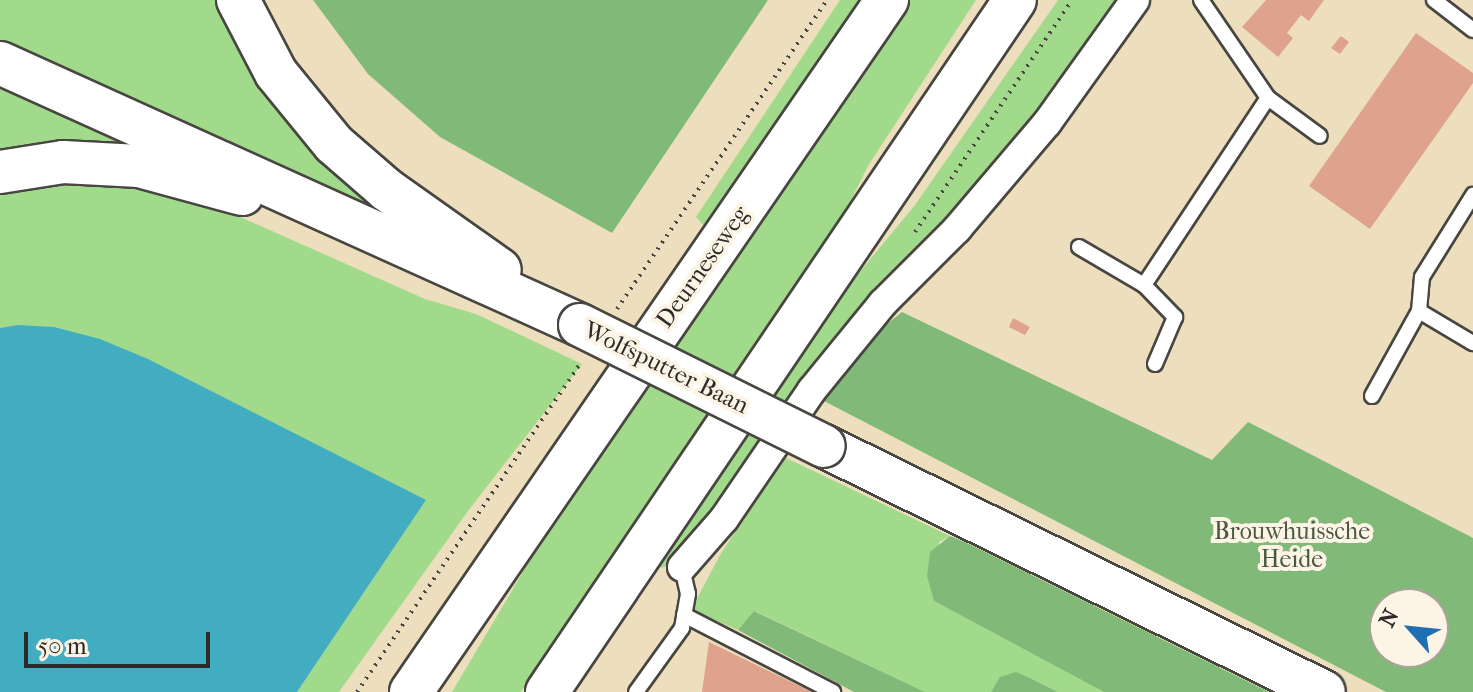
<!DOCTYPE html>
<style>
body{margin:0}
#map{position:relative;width:1473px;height:692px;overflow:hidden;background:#eddfbd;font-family:"IM FELL French Canon",serif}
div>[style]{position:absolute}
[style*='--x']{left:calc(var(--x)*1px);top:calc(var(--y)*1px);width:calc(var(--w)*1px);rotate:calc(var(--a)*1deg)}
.green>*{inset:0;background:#a2da8c}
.forest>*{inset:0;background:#81ba78}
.water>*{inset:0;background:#42adc1}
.building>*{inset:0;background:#dea28d}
.path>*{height:4px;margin-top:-2px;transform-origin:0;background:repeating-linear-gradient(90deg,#484641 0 2px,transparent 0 8px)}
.roads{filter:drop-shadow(2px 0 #484641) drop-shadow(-2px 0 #484641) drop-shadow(0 2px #484641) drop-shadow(0 -2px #484641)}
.service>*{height:14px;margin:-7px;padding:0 7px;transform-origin:7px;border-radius:7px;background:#fff}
.minor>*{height:28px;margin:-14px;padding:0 14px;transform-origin:14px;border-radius:14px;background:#fff}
.primary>*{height:42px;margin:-21px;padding:0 21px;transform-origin:21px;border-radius:21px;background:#fff}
.bridges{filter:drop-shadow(2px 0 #484641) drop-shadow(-2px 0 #484641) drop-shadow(0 2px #484641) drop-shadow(0 -2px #484641)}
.primary-bridge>*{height:42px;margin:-21px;padding:0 21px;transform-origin:21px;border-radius:21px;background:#fff}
span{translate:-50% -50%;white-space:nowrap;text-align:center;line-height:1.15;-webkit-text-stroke:8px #fcf5e5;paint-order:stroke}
.street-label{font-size:24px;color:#2b2b2b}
.park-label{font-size:24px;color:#495743}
.north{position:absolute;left:1369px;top:588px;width:80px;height:80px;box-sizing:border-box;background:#fcf5e5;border:2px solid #a8a49b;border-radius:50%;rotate:297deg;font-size:22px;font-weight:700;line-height:32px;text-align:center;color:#2b2b2b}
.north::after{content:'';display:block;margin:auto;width:28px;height:36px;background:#1f6fb2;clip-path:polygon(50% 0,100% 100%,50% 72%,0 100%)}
.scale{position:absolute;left:24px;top:632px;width:186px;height:36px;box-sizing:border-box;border:4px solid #2b2b2b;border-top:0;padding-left:10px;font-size:24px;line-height:28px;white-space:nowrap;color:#2b2b2b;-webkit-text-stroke:6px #fcf5e5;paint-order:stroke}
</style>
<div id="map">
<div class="green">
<i style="clip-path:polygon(0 0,220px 0,424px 233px,0 40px)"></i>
<i style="clip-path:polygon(840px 0,860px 0,707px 229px,696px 217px)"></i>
<i style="clip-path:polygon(910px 0,976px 0,868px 166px,826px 250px,521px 692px,452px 692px,546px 533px)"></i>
<i style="clip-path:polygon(1058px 0,1117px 0,1042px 103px,926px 241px,682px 553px,667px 567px,652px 568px,849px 285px,915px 205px)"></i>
<i style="clip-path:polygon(0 88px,184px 168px,0 157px)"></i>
<i style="clip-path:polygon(61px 181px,123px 184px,209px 203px,425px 299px,476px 314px,582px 364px,468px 511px,339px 692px,297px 692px,426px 500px,17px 325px,0 328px,0 190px)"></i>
<i style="clip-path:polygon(784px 457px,950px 536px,939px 542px,934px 601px,1104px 692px,1058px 692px,1032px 679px,991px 692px,925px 692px,755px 611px,738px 630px,691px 610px,720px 555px)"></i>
</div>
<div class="forest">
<i style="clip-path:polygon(313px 0,768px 0,612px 233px,440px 137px,368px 74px)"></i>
<i style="clip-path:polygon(evenodd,902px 312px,1212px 460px,1248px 422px,1473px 538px,1473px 692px,1386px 692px,824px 401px,877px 332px,902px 312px,1385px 604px,1433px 604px,1433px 652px,1385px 652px,1385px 604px)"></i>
<i style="clip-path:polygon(950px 536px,967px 543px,1269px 692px,1104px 692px,934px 601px,927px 576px,930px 552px)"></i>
<i style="clip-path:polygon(754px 611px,925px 692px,854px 692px,738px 630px)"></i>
<i style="clip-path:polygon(1016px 672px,1032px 679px,1058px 692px,991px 692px,1000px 677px)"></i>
</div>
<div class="water">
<i style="clip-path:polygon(17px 325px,54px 327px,100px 339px,148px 359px,426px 500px,297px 692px,0 692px,0 328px)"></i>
</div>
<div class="building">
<i style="clip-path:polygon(1266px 0,1324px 0,1309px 21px,1301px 15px,1287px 33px,1293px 38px,1278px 57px,1242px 27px)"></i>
<i style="clip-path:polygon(1416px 33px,1473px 73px,1473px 83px,1370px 229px,1309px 186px)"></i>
<i style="clip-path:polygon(1341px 36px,1349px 42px,1340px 54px,1331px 48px)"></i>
<i style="clip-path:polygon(1013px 318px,1030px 327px,1025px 335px,1009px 327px)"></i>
<i style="clip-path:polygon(709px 642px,812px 692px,702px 692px)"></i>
</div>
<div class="path">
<i style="--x:915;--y:232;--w:280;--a:-55.9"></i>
<i style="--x:617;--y:309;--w:374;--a:-55.8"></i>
<i style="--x:357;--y:692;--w:398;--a:-55.8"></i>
</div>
<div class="roads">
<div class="service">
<i style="--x:1201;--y:0;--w:119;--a:55.6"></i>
<i style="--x:1268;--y:98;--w:64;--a:36.2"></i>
<i style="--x:1434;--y:0;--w:49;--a:37.6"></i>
<i style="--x:1079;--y:247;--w:75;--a:30.3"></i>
<i style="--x:1144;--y:285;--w:45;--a:45.9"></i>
<i style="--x:1175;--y:317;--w:51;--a:113.1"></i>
<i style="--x:1144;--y:285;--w:224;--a:-56.5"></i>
<i style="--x:1419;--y:311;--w:34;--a:-85"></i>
<i style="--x:1422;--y:277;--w:97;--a:-58.1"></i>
<i style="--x:1372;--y:396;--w:97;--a:-61.1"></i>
<i style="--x:1419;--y:311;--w:63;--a:30.7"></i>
<i style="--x:684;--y:615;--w:168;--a:27.3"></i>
<i style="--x:636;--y:692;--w:79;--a:-54.3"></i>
<i style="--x:682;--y:628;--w:35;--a:-80"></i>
<i style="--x:688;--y:594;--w:28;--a:-103"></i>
</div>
<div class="minor">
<i style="--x:682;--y:567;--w:64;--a:-48.8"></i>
<i style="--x:724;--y:519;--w:156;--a:-55.7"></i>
<i style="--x:812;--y:390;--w:112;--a:-50.8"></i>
<i style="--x:883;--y:303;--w:105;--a:-45"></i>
<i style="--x:957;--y:229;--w:139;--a:-49.7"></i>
<i style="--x:1047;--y:123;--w:151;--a:-54.4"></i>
</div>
<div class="primary">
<i style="--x:238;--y:0;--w:82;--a:62.5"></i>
<i style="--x:276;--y:73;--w:92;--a:50.8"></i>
<i style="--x:334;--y:144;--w:70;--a:41"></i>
<i style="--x:387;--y:190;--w:138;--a:35.3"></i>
<i style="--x:0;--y:63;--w:636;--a:24.31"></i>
<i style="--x:0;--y:172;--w:64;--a:-9"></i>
<i style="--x:63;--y:162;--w:76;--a:3"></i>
<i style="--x:139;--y:166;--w:107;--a:15.2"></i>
<i style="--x:824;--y:446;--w:557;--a:26.2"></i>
<i style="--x:411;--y:692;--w:840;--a:-55.48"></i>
<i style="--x:547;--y:692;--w:835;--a:-55.93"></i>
</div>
</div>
<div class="bridges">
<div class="primary-bridge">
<i style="--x:580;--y:325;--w:272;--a:26.4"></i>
</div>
</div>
<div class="street-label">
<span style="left:703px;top:267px;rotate:-55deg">Deurneseweg</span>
<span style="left:666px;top:368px;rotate:26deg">Wolfsputter Baan</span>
</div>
<div class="park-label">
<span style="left:1292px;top:546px">Brouwhuissche<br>Heide</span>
</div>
<div class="north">N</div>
<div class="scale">50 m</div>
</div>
